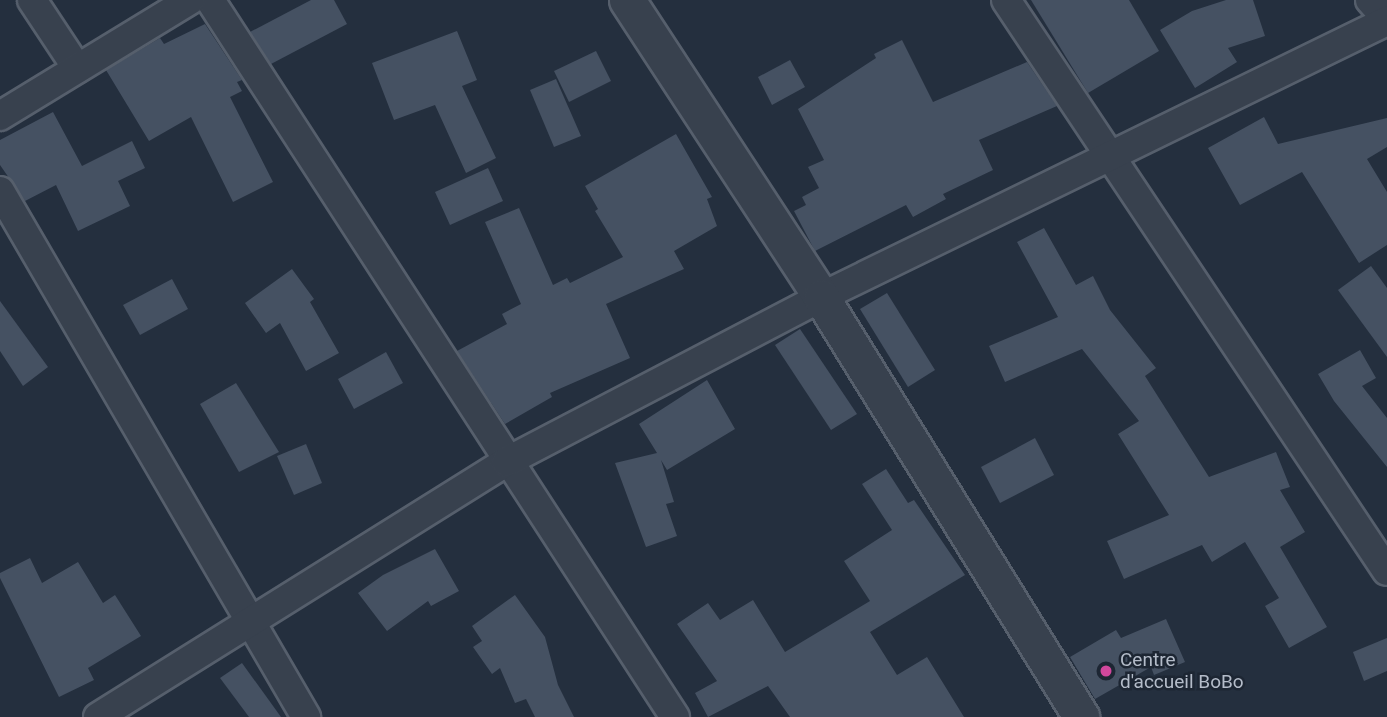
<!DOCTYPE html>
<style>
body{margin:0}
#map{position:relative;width:1387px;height:717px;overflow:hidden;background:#242f3e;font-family:Roboto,sans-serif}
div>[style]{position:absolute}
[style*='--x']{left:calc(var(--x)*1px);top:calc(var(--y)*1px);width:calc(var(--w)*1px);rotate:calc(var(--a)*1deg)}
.building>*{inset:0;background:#455162}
.roads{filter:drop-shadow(2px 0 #565f6c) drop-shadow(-2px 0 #565f6c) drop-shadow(0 2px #565f6c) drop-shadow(0 -2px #565f6c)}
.minor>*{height:28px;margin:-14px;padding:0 14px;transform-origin:14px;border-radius:14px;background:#38414e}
.tertiary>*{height:35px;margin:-17.5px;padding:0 17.5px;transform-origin:17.5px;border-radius:17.5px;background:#38414e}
.dots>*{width:19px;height:19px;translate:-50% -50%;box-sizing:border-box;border:4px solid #1d2633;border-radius:50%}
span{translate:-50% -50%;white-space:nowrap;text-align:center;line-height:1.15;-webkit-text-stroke:5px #1d2633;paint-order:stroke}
.poi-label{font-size:19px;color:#b4bcc9}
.left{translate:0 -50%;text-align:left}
</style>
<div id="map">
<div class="building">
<i style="clip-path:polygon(311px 0,334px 0,347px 24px,271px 64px,250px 32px)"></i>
<i style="clip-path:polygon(1031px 0,1129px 0,1159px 51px,1088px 93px)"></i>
<i style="clip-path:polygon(1226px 0,1253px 0,1265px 36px,1228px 48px,1237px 62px,1195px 88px,1160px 30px,1192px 11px)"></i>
<i style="clip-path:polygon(205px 24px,242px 80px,237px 82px,242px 91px,230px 97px,273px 182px,233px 202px,191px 117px,149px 141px,106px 70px,160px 38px,164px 44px)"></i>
<i style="clip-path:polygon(457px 31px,477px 80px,462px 86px,496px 158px,466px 173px,435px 105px,394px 120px,372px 63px)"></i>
<i style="clip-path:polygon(902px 40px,933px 102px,1027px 62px,1057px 106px,979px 140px,993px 170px,943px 194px,946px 199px,913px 217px,906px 205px,815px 251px,794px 211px,806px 205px,802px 197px,819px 188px,808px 167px,824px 160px,798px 109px,876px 58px,874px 54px)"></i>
<i style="clip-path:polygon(596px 51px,611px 81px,569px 102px,554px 71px)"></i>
<i style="clip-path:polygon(790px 60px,805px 87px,772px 105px,758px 77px)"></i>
<i style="clip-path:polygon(556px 79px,581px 136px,554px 147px,530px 90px)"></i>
<i style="clip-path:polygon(53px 112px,82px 166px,132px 141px,145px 168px,118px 181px,130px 206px,78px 231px,56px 185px,25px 201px,0 165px,0 140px)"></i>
<i style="clip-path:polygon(1264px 117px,1278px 144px,1387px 118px,1387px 147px,1367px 159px,1387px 192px,1387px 245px,1359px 263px,1302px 172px,1240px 205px,1208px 148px)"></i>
<i style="clip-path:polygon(676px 134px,712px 197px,707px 199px,717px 226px,674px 251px,684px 269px,606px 304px,630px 358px,550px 393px,552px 397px,505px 424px,457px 351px,507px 324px,502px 314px,521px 304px,485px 222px,519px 208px,553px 285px,567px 278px,570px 283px,623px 257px,595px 211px,598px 209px,585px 186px)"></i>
<i style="clip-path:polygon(488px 168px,503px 201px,450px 225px,435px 192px)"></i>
<i style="clip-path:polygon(1044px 228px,1076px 285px,1093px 276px,1110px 310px,1156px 368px,1145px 376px,1209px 477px,1276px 452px,1290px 487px,1280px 490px,1305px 532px,1280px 547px,1327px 627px,1289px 648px,1265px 606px,1279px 598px,1245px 542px,1212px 562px,1202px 545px,1124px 579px,1107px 541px,1169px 515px,1118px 434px,1139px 421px,1082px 349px,1005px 382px,989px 346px,1058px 317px,1017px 242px)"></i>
<i style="clip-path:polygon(1371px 266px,1387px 288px,1387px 357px,1338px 290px)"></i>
<i style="clip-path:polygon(292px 269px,314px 299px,310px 302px,339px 353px,306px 371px,280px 323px,266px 333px,245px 303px)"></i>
<i style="clip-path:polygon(172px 279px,188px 309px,140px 335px,123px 305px)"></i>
<i style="clip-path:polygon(887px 293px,935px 370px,908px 387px,860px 309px)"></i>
<i style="clip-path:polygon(0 301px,48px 367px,23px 386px,0 351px)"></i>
<i style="clip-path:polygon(800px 329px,857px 414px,831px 430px,775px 345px)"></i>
<i style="clip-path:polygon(1360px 350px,1376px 378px,1362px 386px,1387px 418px,1387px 467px,1334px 401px,1318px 374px)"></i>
<i style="clip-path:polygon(386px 352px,403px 383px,354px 409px,338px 379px)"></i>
<i style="clip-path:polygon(707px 380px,735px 429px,667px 470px,661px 460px,674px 502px,666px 504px,677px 536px,646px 547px,615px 463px,657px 453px,639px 424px)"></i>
<i style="clip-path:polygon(236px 383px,279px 452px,239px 472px,200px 404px)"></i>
<i style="clip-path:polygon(1035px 438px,1054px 475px,1000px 503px,981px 467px)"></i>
<i style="clip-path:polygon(306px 444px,322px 483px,294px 495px,277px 456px)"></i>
<i style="clip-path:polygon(886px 469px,908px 503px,914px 500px,965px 575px,870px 632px,897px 675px,927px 657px,964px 717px,790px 717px,768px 686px,708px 717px,695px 693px,717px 681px,677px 624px,708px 603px,720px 620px,753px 600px,785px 652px,870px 601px,844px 561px,892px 530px,862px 484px)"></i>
<i style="clip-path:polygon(435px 549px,459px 591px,431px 606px,428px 601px,387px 631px,358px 593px,383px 575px)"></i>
<i style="clip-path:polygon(30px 558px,42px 583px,78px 562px,103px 603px,115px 595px,141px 636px,88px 668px,94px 680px,59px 697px,0 578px,0 573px)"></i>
<i style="clip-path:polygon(515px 595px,545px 637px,558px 685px,574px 717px,535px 717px,526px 699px,515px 703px,500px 668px,492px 674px,473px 647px,482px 641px,472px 626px)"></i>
<i style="clip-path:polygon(1166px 619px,1185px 662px,1154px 675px,1151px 667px,1095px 699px,1070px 657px,1116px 630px,1121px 638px)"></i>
<i style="clip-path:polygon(1387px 638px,1387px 671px,1364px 681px,1353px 652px)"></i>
<i style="clip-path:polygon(242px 663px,281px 717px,249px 717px,220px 678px)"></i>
</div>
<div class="roads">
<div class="minor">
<i style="--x:32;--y:0;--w:82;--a:56.5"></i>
<i style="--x:210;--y:0;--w:855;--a:57.04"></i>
<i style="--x:1006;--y:0;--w:686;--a:56.29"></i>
<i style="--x:1370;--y:0;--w:25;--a:48"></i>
<i style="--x:0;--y:116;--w:223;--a:-31.4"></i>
<i style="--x:0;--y:191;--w:609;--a:59.81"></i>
<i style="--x:98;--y:717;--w:481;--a:-32"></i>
<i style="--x:506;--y:462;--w:356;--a:-27.6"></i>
<i style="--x:821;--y:297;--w:630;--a:-26"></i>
</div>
<div class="tertiary">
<i style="--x:627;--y:0;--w:355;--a:56.8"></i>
<i style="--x:821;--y:297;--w:494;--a:58.2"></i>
</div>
</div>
<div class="dots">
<i style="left:1106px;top:671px;background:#d1479c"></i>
</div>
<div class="poi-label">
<span class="left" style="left:1120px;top:671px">Centre<br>d'accueil BoBo</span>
</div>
</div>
